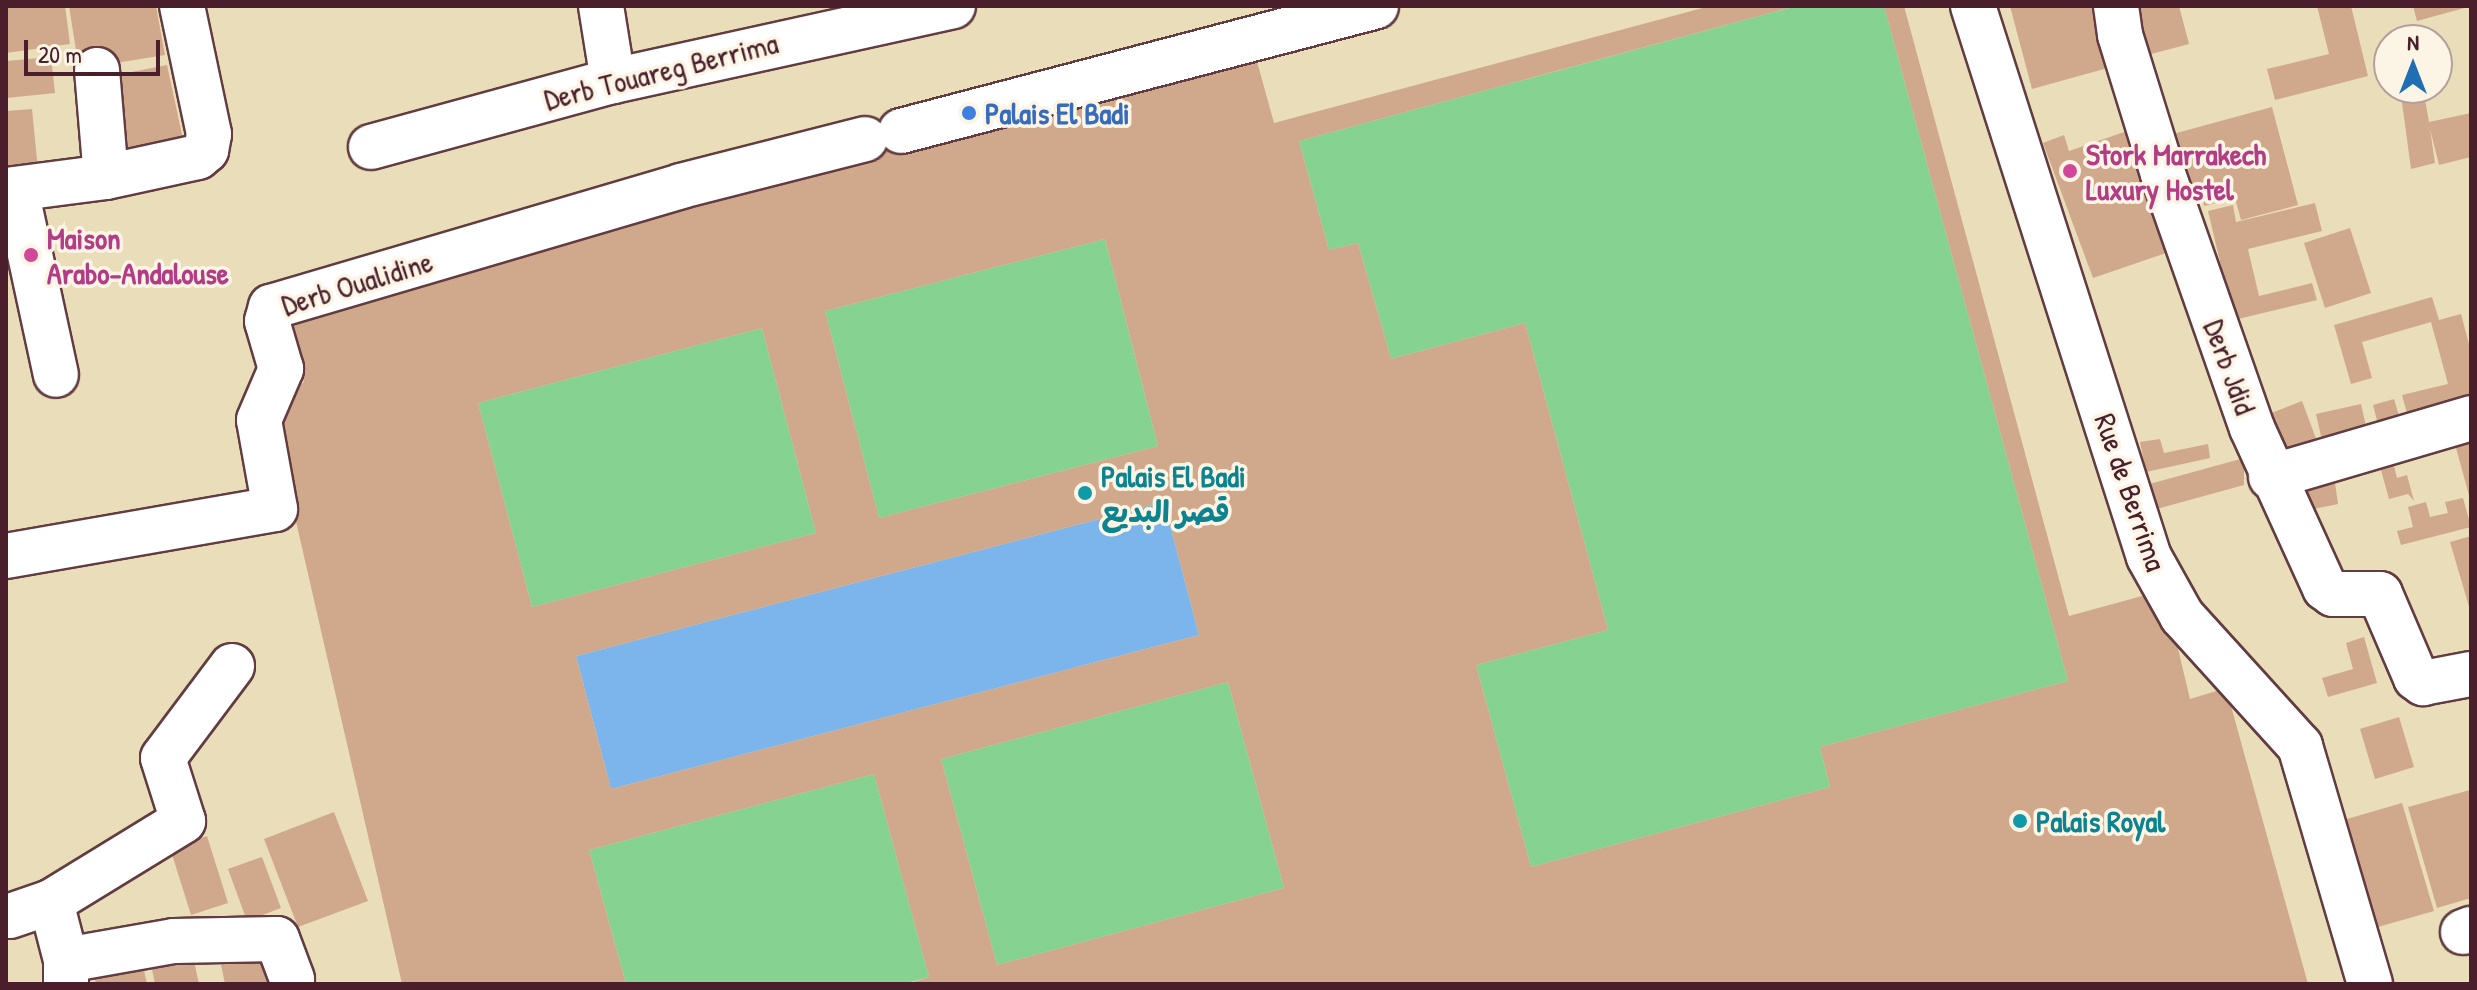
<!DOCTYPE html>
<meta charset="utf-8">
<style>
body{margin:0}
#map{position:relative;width:2477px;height:990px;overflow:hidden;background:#e9deb9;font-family:"Patrick Hand","Playpen Sans Arabic",sans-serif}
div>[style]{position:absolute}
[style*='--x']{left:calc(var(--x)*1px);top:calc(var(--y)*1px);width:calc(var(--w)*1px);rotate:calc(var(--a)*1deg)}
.green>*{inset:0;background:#85d291}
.water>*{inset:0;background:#7cb5ec}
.building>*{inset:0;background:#d0a88b}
.roads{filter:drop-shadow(2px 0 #623c40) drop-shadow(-2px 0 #623c40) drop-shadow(0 2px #623c40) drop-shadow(0 -2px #623c40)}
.minor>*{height:44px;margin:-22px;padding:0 22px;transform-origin:22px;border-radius:22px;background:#fff}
.dots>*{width:22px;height:22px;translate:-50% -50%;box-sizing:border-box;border:4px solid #fcf5e5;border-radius:50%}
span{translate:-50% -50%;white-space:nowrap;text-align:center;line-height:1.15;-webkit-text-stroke:7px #fcf5e5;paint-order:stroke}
.street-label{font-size:30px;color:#4a1f2b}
.shop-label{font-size:30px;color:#366cbe;font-weight:700}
.left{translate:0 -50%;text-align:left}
.hotel-label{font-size:30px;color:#b23c85;font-weight:700}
.culture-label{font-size:30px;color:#0d838f;font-weight:700}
.frame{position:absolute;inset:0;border:8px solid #4a1f2b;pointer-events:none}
.north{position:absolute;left:2373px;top:24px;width:80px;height:80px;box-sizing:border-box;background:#fcf5e5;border:2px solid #b59f9b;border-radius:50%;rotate:0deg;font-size:22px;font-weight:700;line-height:32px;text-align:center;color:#4a1f2b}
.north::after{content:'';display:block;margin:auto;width:28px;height:36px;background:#1f6fb2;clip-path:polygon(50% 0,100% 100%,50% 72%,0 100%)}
.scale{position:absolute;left:24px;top:40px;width:136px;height:36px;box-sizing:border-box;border:4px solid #4a1f2b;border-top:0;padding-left:10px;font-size:24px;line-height:28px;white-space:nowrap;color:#4a1f2b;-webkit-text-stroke:6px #fcf5e5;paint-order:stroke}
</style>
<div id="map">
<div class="green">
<i style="clip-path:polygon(1796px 6px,1884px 6px,2068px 681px,1820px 747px,1830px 787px,1531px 867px,1476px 665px,1608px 630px,1525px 323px,1391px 359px,1358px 243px,1329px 250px,1299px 141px)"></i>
<i style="clip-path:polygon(1105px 239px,1158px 446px,879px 518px,825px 311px)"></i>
<i style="clip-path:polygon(762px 328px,816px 533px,532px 607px,478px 403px)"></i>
<i style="clip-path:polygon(1228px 682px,1284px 888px,997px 965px,941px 759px)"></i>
<i style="clip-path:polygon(874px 774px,929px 977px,903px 984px,626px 984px,589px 850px)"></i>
</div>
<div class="water">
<i style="clip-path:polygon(1164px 502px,1199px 635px,611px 789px,576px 656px)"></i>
</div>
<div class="building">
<i style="clip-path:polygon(6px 6px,65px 6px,70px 44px,6px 53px)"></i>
<i style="clip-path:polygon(69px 6px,156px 6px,165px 55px,79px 69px)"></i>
<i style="clip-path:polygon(evenodd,1710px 6px,1792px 7px,1299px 141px,1329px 250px,1358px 243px,1391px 359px,1525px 323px,1608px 630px,1476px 665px,1531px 867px,1830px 787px,1820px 747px,2068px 681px,1884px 6px,1904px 6px,2069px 616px,2164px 590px,2190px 699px,2226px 688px,2308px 984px,907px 984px,929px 977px,874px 774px,589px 850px,626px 984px,402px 984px,270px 408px,304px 382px,284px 307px,1253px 47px,1274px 123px,1710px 6px,1105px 239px,1158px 446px,879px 518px,825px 311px,1105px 239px,1710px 6px,762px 328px,816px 533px,532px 607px,478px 403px,762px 328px,1710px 6px,1164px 502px,1199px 635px,611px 789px,576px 656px,1164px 502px,1710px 6px,1228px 682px,1284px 888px,997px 965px,941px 759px,1228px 682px)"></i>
<i style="clip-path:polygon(2010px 6px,2106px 6px,2122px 64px,2032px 89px)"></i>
<i style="clip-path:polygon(2126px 6px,2179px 6px,2189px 44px,2140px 57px)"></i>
<i style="clip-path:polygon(2317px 6px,2351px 6px,2368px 76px,2275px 100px,2267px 69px,2329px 54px)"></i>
<i style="clip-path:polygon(2413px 6px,2468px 6px,2468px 7px,2417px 21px)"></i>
<i style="clip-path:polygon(51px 57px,55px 93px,6px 98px,6px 61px)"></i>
<i style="clip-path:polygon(167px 65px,184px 144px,123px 156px,106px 77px)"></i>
<i style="clip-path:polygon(2400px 88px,2423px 88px,2429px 122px,2471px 113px,2471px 157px,2439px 165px,2430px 129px,2435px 163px,2411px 169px)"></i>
<i style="clip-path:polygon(2272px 107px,2298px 205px,2241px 220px,2235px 198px,2204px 206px,2202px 197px,2180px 203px,2162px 137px)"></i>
<i style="clip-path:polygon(32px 109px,38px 170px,6px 173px,6px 111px)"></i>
<i style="clip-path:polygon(2127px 131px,2169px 252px,2093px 278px,2043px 143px,2064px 135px,2069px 151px)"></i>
<i style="clip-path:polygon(2315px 203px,2322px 231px,2248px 249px,2259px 296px,2312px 283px,2317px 300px,2234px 320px,2208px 211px,2233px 205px,2236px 222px)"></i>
<i style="clip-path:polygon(2350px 228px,2371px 293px,2325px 308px,2304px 243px)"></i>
<i style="clip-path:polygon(2432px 297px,2439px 320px,2461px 314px,2471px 352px,2471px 408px,2410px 424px,2402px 395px,2448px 384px,2431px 322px,2362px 342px,2372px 378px,2351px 384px,2334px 325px)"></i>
<i style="clip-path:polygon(2394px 399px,2401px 423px,2379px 428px,2373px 405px)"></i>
<i style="clip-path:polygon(2302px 401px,2318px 444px,2274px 470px,2254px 420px)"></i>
<i style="clip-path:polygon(2361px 404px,2368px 435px,2323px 445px,2316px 414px)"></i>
<i style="clip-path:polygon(2471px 421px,2471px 499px,2470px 499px,2450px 426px)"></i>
<i style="clip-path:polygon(2160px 439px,2164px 453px,2208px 444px,2210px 458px,2146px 472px,2140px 442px)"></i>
<i style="clip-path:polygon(2244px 458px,2244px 485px,2153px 510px,2146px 485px)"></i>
<i style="clip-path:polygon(2394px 466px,2397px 478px,2407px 475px,2414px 501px,2408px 494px,2389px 499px,2381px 470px)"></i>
<i style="clip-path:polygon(2333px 469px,2338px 504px,2294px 513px,2286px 483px)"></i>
<i style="clip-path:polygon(2463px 498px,2471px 527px,2401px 545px,2397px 531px,2413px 527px,2408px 507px,2426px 502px,2430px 517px,2448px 513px,2445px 502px)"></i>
<i style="clip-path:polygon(2471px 536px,2471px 610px,2470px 610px,2450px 542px)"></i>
<i style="clip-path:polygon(2364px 637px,2377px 683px,2328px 697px,2322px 678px,2353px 669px,2346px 643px)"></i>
<i style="clip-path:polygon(2399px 717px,2414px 767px,2375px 779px,2360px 729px)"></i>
<i style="clip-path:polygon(2470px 790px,2471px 898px,2437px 908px,2408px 807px)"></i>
<i style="clip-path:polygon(2402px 803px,2434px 911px,2371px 929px,2340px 821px)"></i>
<i style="clip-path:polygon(334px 812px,368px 901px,298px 927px,264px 839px)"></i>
<i style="clip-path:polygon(207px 836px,228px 903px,191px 915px,170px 848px)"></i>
<i style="clip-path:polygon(262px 857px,281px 908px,247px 921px,228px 869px)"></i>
<i style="clip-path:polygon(260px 942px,269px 984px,225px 984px,218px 950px)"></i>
<i style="clip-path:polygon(191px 947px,199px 984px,155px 984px,149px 955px)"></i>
<i style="clip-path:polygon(143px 966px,147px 984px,96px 984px,94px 974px)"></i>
</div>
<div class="roads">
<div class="minor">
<i style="--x:601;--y:6;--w:76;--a:80.9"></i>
<i style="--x:1973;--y:6;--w:578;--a:72.29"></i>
<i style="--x:2149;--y:557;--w:68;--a:60.8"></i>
<i style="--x:2182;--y:616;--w:176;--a:47.8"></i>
<i style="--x:2300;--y:746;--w:248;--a:73.6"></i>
<i style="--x:2116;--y:6;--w:29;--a:82"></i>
<i style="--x:2120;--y:35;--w:145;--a:72.8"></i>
<i style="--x:2163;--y:174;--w:269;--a:70.7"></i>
<i style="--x:2252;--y:428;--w:176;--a:65.5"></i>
<i style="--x:2325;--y:588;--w:10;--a:37"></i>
<i style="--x:2333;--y:594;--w:47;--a:0"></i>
<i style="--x:2380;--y:594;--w:91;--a:66.8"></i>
<i style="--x:2416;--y:678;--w:9;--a:36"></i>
<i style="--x:2423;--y:683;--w:49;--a:-10.6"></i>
<i style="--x:97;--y:70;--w:107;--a:85.2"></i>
<i style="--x:901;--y:131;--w:491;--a:-14.7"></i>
<i style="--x:371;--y:147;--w:251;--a:-15.3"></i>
<i style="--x:613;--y:81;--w:348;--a:-12.4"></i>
<i style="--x:6;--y:190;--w:101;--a:-7.4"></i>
<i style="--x:106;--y:177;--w:94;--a:-12.3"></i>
<i style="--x:198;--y:157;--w:11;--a:-41"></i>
<i style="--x:206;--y:150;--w:16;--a:-79"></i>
<i style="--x:209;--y:134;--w:131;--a:-101.9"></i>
<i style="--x:16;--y:190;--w:189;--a:77.8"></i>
<i style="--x:2271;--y:477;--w:209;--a:-16.4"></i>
<i style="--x:6;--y:556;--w:273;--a:-9.9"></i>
<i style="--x:275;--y:509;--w:90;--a:-100.2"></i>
<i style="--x:259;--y:420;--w:56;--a:-66.7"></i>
<i style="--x:281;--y:369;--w:50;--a:-106.3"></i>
<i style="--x:267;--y:321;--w:15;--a:-74"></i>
<i style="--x:271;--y:307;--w:427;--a:-16.4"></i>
<i style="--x:681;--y:186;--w:190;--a:-14.3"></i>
<i style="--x:10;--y:916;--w:43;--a:-18.9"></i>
<i style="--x:2463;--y:932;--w:9;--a:-21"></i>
<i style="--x:66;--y:960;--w:110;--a:-10"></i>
<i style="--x:174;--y:941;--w:103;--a:-1.1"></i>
<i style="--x:277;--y:939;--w:43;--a:69.4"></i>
<i style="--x:66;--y:984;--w:24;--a:-90"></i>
<i style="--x:66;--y:960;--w:60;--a:-104.5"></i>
<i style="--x:51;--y:902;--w:155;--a:-31.5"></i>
<i style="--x:183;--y:821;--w:66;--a:-107.6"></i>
<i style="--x:163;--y:758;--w:115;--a:-53.1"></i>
</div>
</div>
<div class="dots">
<i style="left:969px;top:113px;background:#3f7fe0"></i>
<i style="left:2070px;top:171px;background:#d1479c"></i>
<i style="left:31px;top:255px;background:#d1479c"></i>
<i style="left:1085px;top:493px;background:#0f9aa8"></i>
<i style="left:2020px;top:821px;background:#0f9aa8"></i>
</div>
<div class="street-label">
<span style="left:661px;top:71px;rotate:-14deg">Derb Touareg Berrima</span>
<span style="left:357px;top:283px;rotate:-17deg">Derb Oualidine</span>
<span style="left:2230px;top:367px;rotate:70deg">Derb Jdid</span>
<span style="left:2131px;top:492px;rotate:71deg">Rue de Berrima</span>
</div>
<div class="shop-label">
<span class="left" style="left:985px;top:113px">Palais El Badi</span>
</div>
<div class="hotel-label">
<span class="left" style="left:2086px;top:171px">Stork Marrakech<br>Luxury Hostel</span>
<span class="left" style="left:47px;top:255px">Maison<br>Arabo-Andalouse</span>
</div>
<div class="culture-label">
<span class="left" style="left:1101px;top:493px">Palais El Badi<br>قصر البديع</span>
<span class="left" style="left:2036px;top:821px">Palais Royal</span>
</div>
<div class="frame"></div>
<div class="north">N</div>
<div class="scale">20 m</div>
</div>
